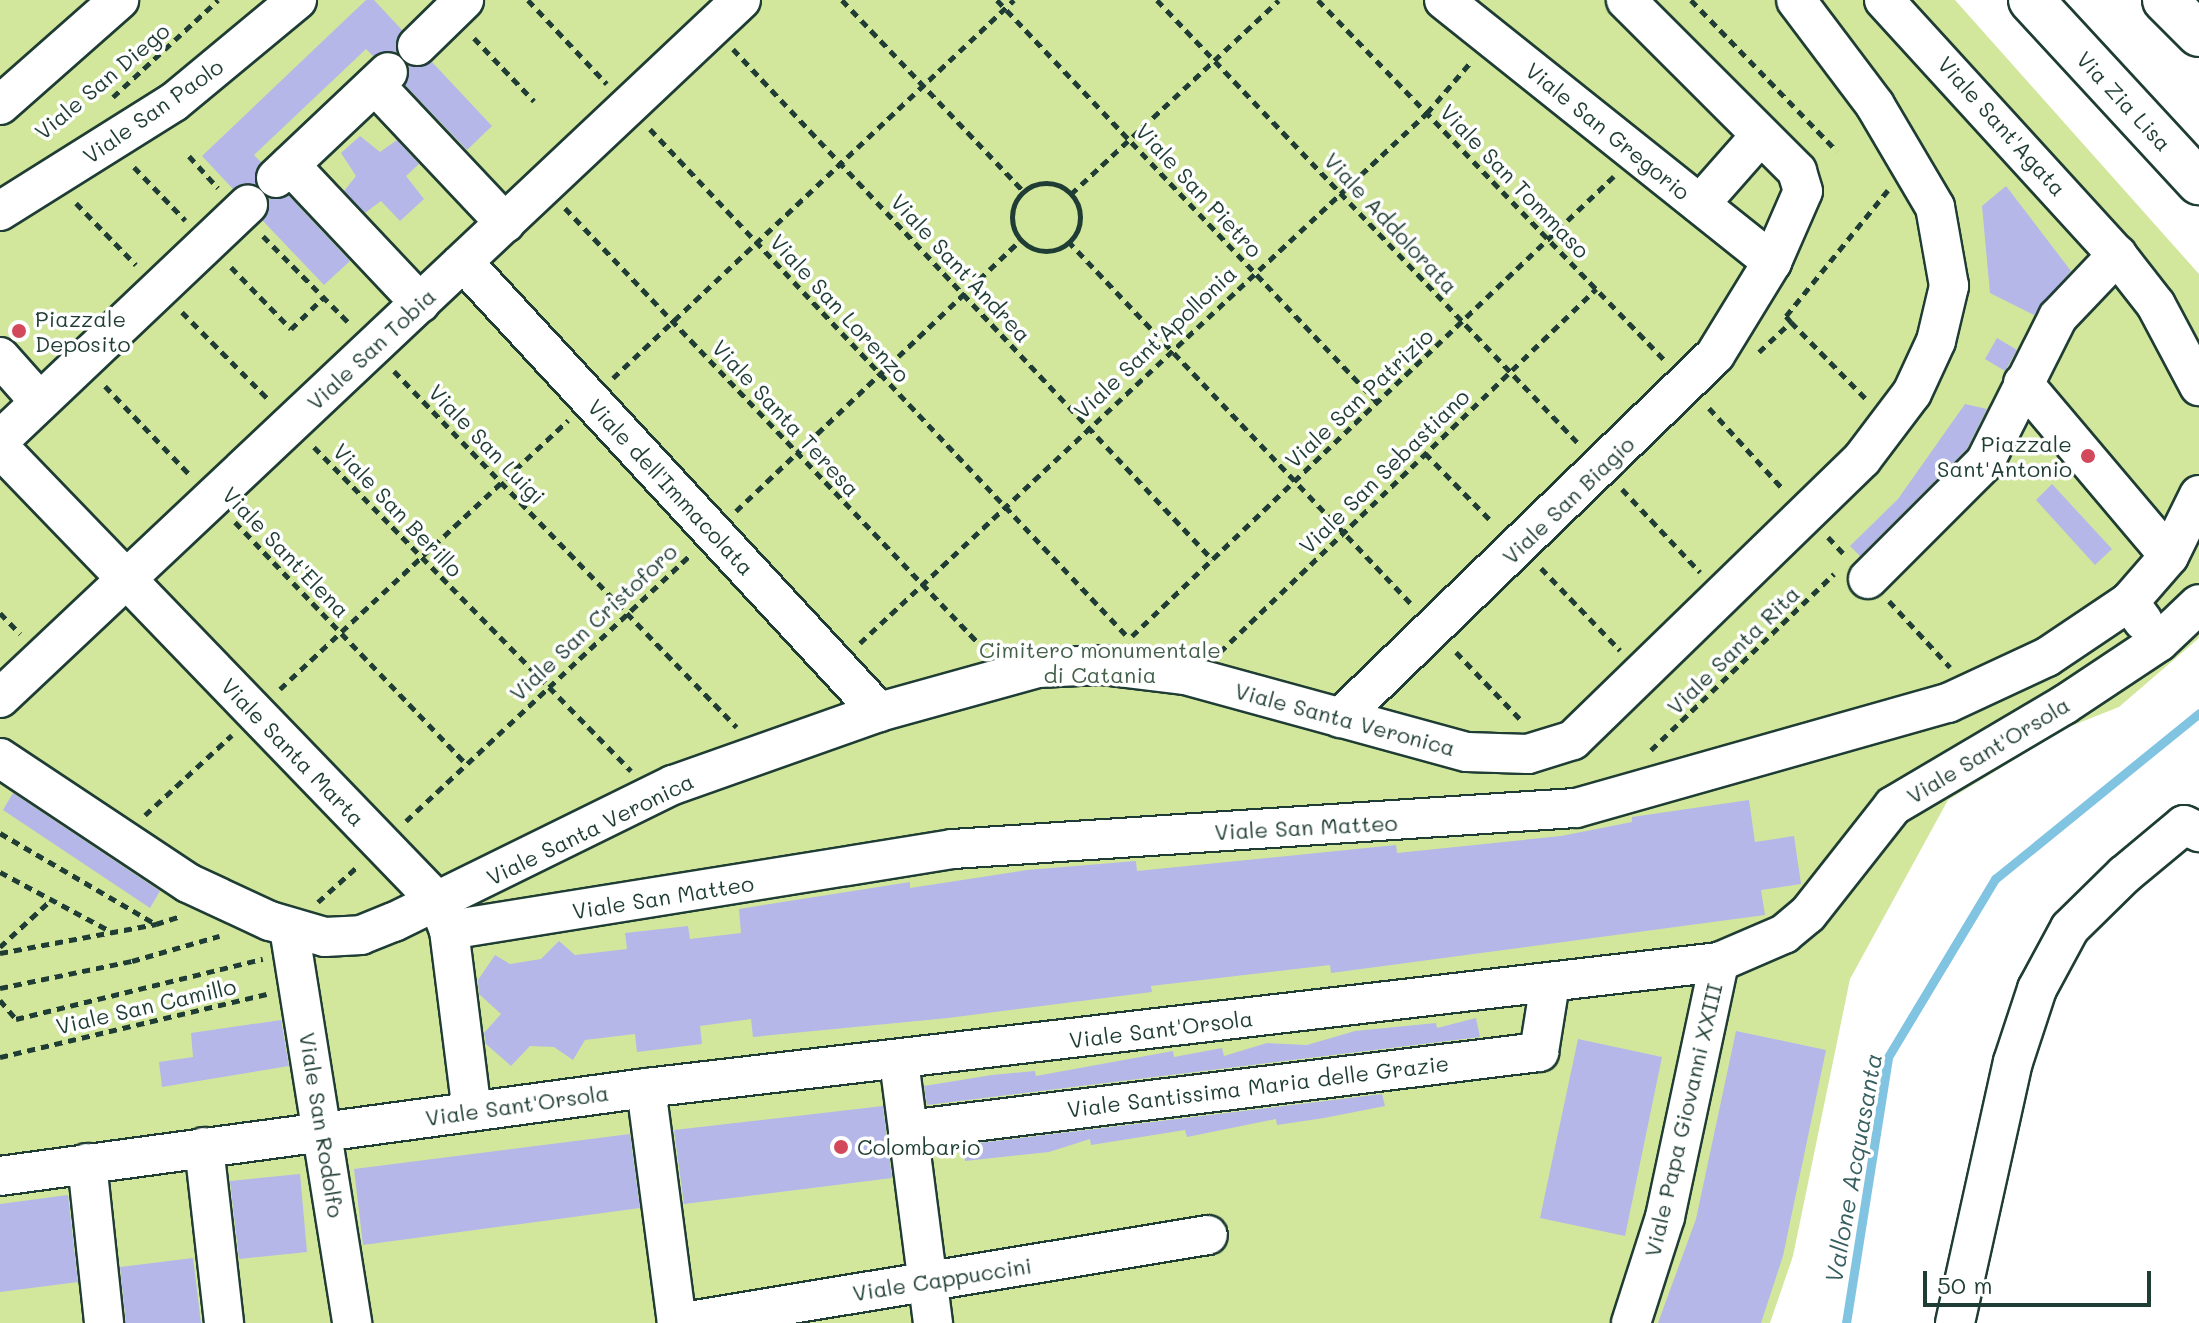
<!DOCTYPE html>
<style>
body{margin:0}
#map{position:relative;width:2199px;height:1323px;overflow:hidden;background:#fff;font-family:Mali,sans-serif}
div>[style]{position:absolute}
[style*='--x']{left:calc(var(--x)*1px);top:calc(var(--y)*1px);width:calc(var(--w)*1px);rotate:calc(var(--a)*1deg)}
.green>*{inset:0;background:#d2e79c}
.stream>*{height:9px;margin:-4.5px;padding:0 4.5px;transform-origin:4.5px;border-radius:4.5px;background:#81c4e2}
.building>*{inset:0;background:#b5b7e9}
.path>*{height:5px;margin-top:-2.5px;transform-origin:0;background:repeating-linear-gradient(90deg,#1f3d34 0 8px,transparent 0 14px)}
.path>.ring{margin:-2.5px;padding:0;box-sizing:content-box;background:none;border:5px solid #1f3d34;border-radius:50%}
.roads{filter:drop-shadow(2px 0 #1f3d34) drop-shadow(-2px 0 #1f3d34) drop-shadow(0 2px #1f3d34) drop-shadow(0 -2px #1f3d34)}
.minor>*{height:38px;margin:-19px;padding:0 19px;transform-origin:19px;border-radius:19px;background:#fff}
.major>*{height:44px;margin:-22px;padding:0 22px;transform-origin:22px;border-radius:22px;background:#fff}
.dots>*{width:22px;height:22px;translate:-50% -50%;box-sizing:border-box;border:4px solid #fff;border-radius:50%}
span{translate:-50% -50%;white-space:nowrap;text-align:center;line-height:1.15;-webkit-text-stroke:7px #fff;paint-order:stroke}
.street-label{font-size:22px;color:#1f3d34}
.poi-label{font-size:22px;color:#1f3d34}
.left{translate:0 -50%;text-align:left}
.right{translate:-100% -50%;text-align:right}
.park-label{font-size:22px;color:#435f49}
.water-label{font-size:24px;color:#385f60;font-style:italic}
.scale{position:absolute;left:1923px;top:1271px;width:228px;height:36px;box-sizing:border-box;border:4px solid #1f3d34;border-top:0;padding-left:10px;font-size:24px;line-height:28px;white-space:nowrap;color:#1f3d34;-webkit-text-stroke:6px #fff;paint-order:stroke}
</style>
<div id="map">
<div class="green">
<i style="clip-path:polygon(0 0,1955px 0,2199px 274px,2199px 638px,2119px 707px,2066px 728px,1948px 800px,1850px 979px,1793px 1256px,1770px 1323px,0 1323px)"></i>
</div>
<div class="stream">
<i style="--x:1846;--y:1323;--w:269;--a:-81"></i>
<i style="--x:1888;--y:1057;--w:208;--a:-59"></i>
<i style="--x:1995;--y:879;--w:263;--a:-39.1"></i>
</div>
<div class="building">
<i style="clip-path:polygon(366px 0,374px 0,402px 30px,396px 52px,373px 56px,366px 49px,254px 155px,261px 162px,255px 184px,233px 189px,202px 156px)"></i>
<i style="clip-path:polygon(432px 62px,492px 126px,467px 150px,405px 85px,409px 66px)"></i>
<i style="clip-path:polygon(360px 136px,380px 152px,397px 140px,419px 164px,406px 176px,424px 199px,400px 221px,381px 201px,365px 213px,344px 191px,356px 176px,341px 153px)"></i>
<i style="clip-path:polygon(2006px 186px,2071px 271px,2034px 315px,1990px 293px,1982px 206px)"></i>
<i style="clip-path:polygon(289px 196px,350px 261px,324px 285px,263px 221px,269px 199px)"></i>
<i style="clip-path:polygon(1997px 338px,2017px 350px,2005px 371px,1985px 359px)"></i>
<i style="clip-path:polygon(1965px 404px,1987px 409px,1967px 449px,1860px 556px,1850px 546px,1898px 499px)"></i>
<i style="clip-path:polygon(2052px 484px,2112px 549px,2095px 565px,2036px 500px)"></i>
<i style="clip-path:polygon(13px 793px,160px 891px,150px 908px,3px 810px)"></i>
<i style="clip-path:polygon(1749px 800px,1755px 842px,1794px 836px,1801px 884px,1761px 890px,1765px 915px,1331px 973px,1330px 965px,1151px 986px,1152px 992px,948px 1018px,753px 1037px,751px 1019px,700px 1026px,702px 1044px,637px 1052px,635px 1034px,585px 1040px,573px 1060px,554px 1047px,530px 1046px,511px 1066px,486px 1044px,484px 1033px,501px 1014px,479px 994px,478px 980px,495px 955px,510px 964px,541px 959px,559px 941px,575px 955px,627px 949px,625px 933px,688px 926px,690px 939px,741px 933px,739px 909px,910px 882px,910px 888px,1027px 870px,1136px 861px,1137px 871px,1396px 845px,1397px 853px,1561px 836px,1632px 822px,1632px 817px)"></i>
<i style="clip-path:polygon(1476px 1018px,1480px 1037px,927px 1105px,924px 1086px,992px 1075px,1035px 1071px,1036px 1076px,1173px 1051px,1174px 1057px,1222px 1048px,1224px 1056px,1267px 1043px,1307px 1045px,1355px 1031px,1436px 1023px,1437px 1028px)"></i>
<i style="clip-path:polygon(281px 1020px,289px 1066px,162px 1087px,159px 1062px,193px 1057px,191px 1033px)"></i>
<i style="clip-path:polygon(1736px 1031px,1826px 1050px,1783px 1256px,1761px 1323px,1658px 1323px,1696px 1219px)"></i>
<i style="clip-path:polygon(1578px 1039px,1662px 1057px,1625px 1236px,1540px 1218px)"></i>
<i style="clip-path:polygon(1382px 1094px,1385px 1106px,1324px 1118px,1277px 1125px,1276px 1119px,1187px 1137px,1185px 1130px,1091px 1145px,1090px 1139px,1049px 1152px,965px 1161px,963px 1145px)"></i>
<i style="clip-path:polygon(883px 1106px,892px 1178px,684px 1204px,674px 1130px)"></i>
<i style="clip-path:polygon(630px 1134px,640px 1208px,363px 1245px,354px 1169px)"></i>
<i style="clip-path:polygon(300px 1174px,307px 1252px,239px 1259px,230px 1181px)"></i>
<i style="clip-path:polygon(68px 1195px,78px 1282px,0 1292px,0 1204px)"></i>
<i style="clip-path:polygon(193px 1258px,201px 1323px,126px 1323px,120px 1267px)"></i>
</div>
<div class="path">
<i style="--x:528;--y:0;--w:115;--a:46.8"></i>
<i style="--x:842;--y:0;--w:265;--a:46.5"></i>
<i style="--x:997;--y:0;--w:553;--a:46.61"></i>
<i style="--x:1157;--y:0;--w:613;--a:46.46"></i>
<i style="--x:1318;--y:0;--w:499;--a:46.1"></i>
<i style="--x:1691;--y:0;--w:210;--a:46"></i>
<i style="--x:474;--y:38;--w:87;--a:46.4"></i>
<i style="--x:733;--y:49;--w:700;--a:46.8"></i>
<i style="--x:113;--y:97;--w:143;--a:-42.7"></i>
<i style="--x:650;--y:129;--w:695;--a:46.75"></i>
<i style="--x:189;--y:156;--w:43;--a:47.8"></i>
<i style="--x:134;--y:167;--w:74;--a:46.1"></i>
<i class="ring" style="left:1012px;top:183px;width:63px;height:63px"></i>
<i style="--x:1071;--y:194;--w:284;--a:-43"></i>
<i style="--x:76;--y:203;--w:86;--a:45.9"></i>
<i style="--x:565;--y:208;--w:610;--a:46.46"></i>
<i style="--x:263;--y:236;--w:122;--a:45.3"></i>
<i style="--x:1068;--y:241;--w:499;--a:46.6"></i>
<i style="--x:231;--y:267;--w:86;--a:45.9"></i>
<i style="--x:291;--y:329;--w:46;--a:-44.1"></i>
<i style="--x:182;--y:312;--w:122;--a:45.3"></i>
<i style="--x:1791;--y:322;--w:110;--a:45.7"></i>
<i style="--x:1759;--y:352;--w:44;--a:-43.2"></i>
<i style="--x:1791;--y:322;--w:8;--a:-130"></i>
<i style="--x:1786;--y:316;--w:162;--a:-51"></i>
<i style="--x:394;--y:371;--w:494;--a:46.1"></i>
<i style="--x:613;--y:378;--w:551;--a:-43.31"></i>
<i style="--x:105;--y:386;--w:122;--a:46.3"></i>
<i style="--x:1709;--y:408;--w:110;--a:47.6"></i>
<i style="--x:314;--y:447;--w:453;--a:45.6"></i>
<i style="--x:1425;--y:453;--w:98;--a:45.8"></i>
<i style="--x:1622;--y:489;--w:114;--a:46.8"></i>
<i style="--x:736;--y:511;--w:395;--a:-43.6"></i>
<i style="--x:235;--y:522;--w:335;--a:46.3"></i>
<i style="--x:1828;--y:537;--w:26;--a:47"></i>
<i style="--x:1541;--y:568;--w:114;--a:46.1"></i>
<i style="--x:1889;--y:601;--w:90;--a:47.3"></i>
<i style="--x:0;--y:613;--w:29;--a:46"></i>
<i style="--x:1132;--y:636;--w:666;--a:-43.66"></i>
<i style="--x:860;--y:643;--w:776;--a:-43.07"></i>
<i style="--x:1427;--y:113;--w:66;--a:-49.3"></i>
<i style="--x:1220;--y:652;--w:523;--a:-43.99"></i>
<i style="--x:1456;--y:652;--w:94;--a:46.3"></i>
<i style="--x:280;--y:689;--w:394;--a:-43"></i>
<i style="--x:1651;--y:750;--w:254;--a:-43.9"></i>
<i style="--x:145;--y:815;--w:118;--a:-42.6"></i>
<i style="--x:406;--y:821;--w:391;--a:-43.1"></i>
<i style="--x:0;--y:833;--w:181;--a:30.3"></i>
<i style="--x:156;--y:924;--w:25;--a:-18"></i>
<i style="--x:0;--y:872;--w:127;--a:28.2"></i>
<i style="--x:318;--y:902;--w:54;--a:-42"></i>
<i style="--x:0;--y:947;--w:71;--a:-42.7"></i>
<i style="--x:0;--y:953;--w:159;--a:-10.5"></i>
<i style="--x:0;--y:988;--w:135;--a:-11.6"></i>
<i style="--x:132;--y:961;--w:91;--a:-16"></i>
<i style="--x:0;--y:1000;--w:25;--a:50"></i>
<i style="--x:16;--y:1019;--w:254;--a:-13.7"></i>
<i style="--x:0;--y:1057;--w:274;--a:-13.3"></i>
</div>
<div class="roads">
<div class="minor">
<i style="--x:1444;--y:0;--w:420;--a:38.6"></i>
<i style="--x:1884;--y:0;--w:345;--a:47.6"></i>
<i style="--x:2117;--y:255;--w:63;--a:52"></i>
<i style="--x:2156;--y:305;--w:92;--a:62"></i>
<i style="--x:417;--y:46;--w:66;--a:-44.4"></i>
<i style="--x:375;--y:85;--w:190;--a:46.7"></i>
<i style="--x:0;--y:105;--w:159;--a:-41.4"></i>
<i style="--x:290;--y:165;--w:190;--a:46.7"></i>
<i style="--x:276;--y:178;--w:154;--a:-43.4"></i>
<i style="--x:1700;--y:204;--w:89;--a:-48.6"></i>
<i style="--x:0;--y:211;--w:205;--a:-32.1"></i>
<i style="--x:174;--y:102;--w:160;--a:-39.7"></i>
<i style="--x:463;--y:262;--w:613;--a:47.25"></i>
<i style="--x:0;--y:357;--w:60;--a:48.4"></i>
<i style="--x:2023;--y:383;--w:226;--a:49.8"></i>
<i style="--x:0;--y:440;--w:342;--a:-43.5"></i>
<i style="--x:0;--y:448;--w:631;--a:46.03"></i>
<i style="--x:438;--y:902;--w:30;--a:69"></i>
<i style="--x:449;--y:930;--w:182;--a:82.8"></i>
<i style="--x:1868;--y:579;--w:165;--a:-45"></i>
<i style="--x:1985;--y:462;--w:162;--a:-63.3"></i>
<i style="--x:2058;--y:317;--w:86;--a:-46.4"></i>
<i style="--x:2143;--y:621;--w:24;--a:-126"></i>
<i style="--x:2129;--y:602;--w:61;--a:-49"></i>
<i style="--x:2169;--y:556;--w:68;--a:-63.8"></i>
<i style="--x:0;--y:698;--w:1018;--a:-43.29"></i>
<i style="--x:1340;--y:718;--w:522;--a:-44.07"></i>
<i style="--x:1715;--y:355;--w:109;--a:-58.5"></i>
<i style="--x:1772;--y:262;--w:77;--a:-66.4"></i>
<i style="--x:1803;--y:191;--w:21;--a:-107"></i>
<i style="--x:1797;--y:171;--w:242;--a:-135"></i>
<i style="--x:0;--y:758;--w:226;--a:33.6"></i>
<i style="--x:188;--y:883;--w:90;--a:24.9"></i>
<i style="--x:270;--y:921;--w:57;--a:16.2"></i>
<i style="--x:325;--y:937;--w:36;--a:-3"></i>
<i style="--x:361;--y:935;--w:35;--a:-22"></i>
<i style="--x:394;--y:922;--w:311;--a:-26.2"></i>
<i style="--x:673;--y:785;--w:219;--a:-19.5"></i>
<i style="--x:879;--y:712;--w:165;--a:-15.5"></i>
<i style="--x:1038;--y:668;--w:63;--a:-2.7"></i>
<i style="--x:1101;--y:665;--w:85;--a:6.8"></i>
<i style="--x:1185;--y:675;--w:292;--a:15.3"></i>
<i style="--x:1467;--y:752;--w:61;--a:1.9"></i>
<i style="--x:1528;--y:754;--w:47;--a:-17.3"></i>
<i style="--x:1573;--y:740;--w:403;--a:-44.2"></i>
<i style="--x:1862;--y:459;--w:83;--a:-52.9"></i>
<i style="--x:1912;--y:393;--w:57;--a:-65.2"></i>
<i style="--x:1936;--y:341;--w:57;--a:-76.7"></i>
<i style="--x:1949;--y:286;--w:80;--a:-100"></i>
<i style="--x:1935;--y:207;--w:118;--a:-120.5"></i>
<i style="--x:1875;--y:105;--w:131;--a:-127"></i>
<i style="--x:289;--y:928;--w:400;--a:80.9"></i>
<i style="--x:449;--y:930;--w:510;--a:-9.13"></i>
<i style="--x:953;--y:849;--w:624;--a:-3.77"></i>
<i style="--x:1576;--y:808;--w:387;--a:-15.8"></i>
<i style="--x:1948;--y:703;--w:109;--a:-24.9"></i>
<i style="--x:2047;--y:657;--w:99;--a:-33.9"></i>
<i style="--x:899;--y:1061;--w:264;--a:82.6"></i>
<i style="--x:646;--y:1088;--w:237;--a:82.5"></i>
<i style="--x:677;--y:1323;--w:538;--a:-9.41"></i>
<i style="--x:908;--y:1130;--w:636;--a:-7.05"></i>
<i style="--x:1539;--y:1052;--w:70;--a:-80.9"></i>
<i style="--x:204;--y:1147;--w:177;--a:83.5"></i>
<i style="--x:87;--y:1163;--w:161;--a:83.9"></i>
<i style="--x:0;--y:1176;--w:652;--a:-7.76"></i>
<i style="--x:646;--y:1088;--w:1080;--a:-6.7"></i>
<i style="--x:1719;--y:962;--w:71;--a:-23.3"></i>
<i style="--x:1784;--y:934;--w:31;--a:-40"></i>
<i style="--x:1808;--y:914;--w:137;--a:-51.8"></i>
<i style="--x:1893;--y:806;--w:199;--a:-30.6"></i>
<i style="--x:2064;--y:705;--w:114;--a:-33.6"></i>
<i style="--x:2159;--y:642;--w:55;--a:-43.5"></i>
<i style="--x:1631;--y:1323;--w:111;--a:-72.2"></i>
<i style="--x:1665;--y:1217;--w:261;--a:-78"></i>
<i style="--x:1955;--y:1323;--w:267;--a:-77.5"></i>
<i style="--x:2013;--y:1062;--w:77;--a:-71.8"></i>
<i style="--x:2037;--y:989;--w:69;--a:-61.6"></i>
<i style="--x:2070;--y:928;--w:76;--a:-44.5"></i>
<i style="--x:2124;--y:875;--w:78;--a:-39.8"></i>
<i style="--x:2184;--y:825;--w:17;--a:25"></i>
</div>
<div class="major">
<i style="--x:2031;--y:0;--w:248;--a:47.3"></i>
<i style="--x:2165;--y:0;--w:48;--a:45"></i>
</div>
</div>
<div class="dots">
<i style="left:19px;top:331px;background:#d1495b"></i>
<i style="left:2088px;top:456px;background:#d1495b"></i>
<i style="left:841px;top:1147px;background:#d1495b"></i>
</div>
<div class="street-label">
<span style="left:102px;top:81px;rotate:-40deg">Viale San Diego</span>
<span style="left:2124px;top:101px;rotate:47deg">Via Zia Lisa</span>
<span style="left:153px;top:111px;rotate:-35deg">Viale San Paolo</span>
<span style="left:2002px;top:126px;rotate:48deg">Viale Sant'Agata</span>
<span style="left:1608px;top:131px;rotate:39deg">Viale San Gregorio</span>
<span style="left:1515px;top:181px;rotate:46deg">Viale San Tommaso</span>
<span style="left:1199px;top:190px;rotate:47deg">Viale San Pietro</span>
<span style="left:1391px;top:223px;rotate:47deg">Viale Addolorata</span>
<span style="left:961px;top:268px;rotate:47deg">Viale Sant'Andrea</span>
<span style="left:840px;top:308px;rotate:47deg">Viale San Lorenzo</span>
<span style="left:1155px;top:342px;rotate:-43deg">Viale Sant'Apollonia</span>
<span style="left:371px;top:349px;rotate:-43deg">Viale San Tobia</span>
<span style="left:1359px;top:398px;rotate:-43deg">Viale San Patrizio</span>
<span style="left:786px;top:418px;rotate:47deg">Viale Santa Teresa</span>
<span style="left:487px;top:444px;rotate:46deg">Viale San Luigi</span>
<span style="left:1384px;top:471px;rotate:-44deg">Viale San Sebastiano</span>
<span style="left:671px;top:487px;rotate:47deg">Viale dell'Immacolata</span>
<span style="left:1568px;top:500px;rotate:-44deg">Viale San Biagio</span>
<span style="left:398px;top:510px;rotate:46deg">Viale San Berillo</span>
<span style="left:286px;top:552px;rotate:46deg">Viale Sant'Elena</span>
<span style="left:593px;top:622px;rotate:-43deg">Viale San Cristoforo</span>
<span style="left:1733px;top:650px;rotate:-44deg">Viale Santa Rita</span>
<span style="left:1345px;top:719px;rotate:15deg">Viale Santa Veronica</span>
<span style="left:1988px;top:750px;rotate:-31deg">Viale Sant'Orsola</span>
<span style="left:293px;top:752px;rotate:46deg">Viale Santa Marta</span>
<span style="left:1306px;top:827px;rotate:-3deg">Viale San Matteo</span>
<span style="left:590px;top:829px;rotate:-26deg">Viale Santa Veronica</span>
<span style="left:663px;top:897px;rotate:-9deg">Viale San Matteo</span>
<span style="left:146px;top:1006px;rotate:-13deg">Viale San Camillo</span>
<span style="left:1161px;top:1029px;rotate:-7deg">Viale Sant'Orsola</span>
<span style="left:1258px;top:1086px;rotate:-7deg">Viale Santissima Maria delle Grazie</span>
<span style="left:517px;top:1105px;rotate:-8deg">Viale Sant'Orsola</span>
<span style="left:1683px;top:1120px;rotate:-77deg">Viale Papa Giovanni XXIII</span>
<span style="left:322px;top:1125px;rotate:81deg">Viale San Rodolfo</span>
<span style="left:942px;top:1279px;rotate:-9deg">Viale Cappuccini</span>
</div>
<div class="poi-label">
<span class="left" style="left:35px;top:331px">Piazzale<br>Deposito</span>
<span class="right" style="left:2072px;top:456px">Piazzale<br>Sant'Antonio</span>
<span class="left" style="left:857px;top:1147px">Colombario</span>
</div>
<div class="park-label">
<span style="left:1100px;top:662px">Cimitero monumentale<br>di Catania</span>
</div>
<div class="water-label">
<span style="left:1853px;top:1168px;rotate:-80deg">Vallone Acquasanta</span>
</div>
<div class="scale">50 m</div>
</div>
